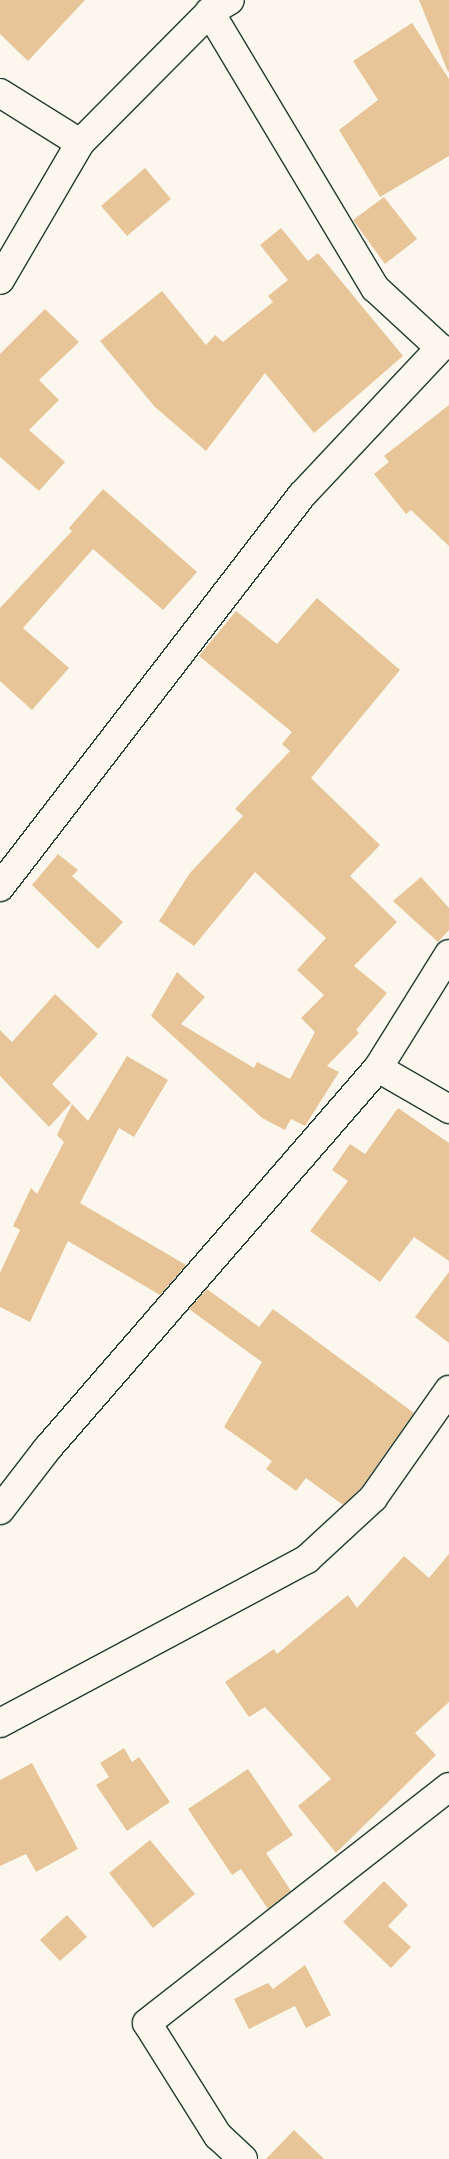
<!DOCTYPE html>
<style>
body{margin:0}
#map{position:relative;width:449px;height:2159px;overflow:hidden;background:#fbf7ec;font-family:"Patrick Hand",sans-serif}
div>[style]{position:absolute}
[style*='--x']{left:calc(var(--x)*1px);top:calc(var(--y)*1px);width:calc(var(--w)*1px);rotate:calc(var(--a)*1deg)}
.building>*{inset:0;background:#e8c599}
.roads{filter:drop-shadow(1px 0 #1f3d34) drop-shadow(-1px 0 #1f3d34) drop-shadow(0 1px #1f3d34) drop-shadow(0 -1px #1f3d34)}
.minor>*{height:28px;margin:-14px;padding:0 14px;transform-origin:14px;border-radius:14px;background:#fbf7ec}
span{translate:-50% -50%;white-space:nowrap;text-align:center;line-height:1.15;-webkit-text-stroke:4px #fbf7ec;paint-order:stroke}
</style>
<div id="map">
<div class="building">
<i style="clip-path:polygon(0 0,85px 0,28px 61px,0 34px)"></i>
<i style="clip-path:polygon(419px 0,449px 0,449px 71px,448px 72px)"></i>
<i style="clip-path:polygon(412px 23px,449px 79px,449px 156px,380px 197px,339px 130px,378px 100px,353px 61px)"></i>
<i style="clip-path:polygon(145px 168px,171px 199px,127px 236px,101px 206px)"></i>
<i style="clip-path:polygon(384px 197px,417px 239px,385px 264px,353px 220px)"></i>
<i style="clip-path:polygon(281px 228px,308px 261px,318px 253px,403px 356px,314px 433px,265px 373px,206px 451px,155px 407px,100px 341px,162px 291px,206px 345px,215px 335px,223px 342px,273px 302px,268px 296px,288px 280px,260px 245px)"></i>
<i style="clip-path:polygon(45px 309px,79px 342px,39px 380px,59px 400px,29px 430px,65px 462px,39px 491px,0 457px,0 354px)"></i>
<i style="clip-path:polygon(449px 405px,449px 546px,411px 510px,406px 514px,374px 474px,389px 462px,384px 456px)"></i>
<i style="clip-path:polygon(103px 489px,197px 572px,163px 610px,93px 549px,23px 628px,69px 668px,32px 710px,0 681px,0 608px,72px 531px,69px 528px)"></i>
<i style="clip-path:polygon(317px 598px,400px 670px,311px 778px,380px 845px,350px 876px,397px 922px,354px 966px,387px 993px,356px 1030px,359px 1033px,327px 1066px,339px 1072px,305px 1126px,291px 1119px,285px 1130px,262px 1118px,151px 1016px,177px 972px,205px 997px,181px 1024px,254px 1068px,257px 1062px,290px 1079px,315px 1032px,301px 1018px,324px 995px,297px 970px,326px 938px,255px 872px,194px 946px,159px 921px,190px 873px,243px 816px,235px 809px,290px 751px,282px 744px,292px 732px,199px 656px,236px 611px,277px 644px)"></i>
<i style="clip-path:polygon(58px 854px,78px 870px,72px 876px,123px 922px,98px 949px,32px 885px)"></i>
<i style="clip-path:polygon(421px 877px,449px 908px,449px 930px,438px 942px,393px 901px)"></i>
<i style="clip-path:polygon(55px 994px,98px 1034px,52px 1084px,71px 1103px,49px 1127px,0 1076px,0 1030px,12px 1042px)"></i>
<i style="clip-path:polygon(127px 1056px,168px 1080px,134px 1137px,119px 1128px,80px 1203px,186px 1265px,160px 1295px,68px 1241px,30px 1322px,0 1307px,0 1273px,20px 1230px,13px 1226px,31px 1188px,37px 1194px,64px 1142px,57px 1135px,72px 1104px,88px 1121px)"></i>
<i style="clip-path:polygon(398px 1108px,449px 1143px,449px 1261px,414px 1237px,380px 1282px,310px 1231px,348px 1181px,332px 1170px,350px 1144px,365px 1154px)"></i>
<i style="clip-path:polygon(449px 1272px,449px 1343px,415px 1317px)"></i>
<i style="clip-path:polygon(207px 1289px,259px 1327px,273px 1309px,414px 1413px,361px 1488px,343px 1505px,306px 1478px,296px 1491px,266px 1469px,272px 1461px,224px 1427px,262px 1362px,189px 1309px)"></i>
<i style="clip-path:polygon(449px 1554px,449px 1702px,415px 1733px,436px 1755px,336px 1853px,298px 1806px,331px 1779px,265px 1707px,249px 1717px,225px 1682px,274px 1649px,277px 1654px,348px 1595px,357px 1608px,404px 1556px,429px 1578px)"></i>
<i style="clip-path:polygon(124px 1748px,132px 1762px,139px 1757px,170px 1802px,127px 1831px,96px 1785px,109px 1777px,100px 1763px)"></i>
<i style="clip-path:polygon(32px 1763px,78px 1849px,36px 1872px,26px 1854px,0 1866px,0 1780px)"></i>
<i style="clip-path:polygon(248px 1769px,293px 1835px,266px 1853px,291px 1891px,268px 1909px,241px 1869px,232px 1875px,188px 1809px)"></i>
<i style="clip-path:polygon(150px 1840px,195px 1894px,153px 1928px,109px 1873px)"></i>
<i style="clip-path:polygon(384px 1881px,408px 1905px,388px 1926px,411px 1947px,391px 1968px,343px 1922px)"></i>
<i style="clip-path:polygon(67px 1915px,87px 1937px,60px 1961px,40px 1940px)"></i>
<i style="clip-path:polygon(305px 1965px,331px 2015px,306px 2028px,295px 2006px,249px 2029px,234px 1999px,268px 1983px,273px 1989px)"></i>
<i style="clip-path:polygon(294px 2130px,324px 2159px,266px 2159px)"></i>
</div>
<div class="roads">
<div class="minor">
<i style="--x:0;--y:93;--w:94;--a:32"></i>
<i style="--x:0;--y:280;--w:159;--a:-59.7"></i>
<i style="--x:80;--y:143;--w:185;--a:-45.2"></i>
<i style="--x:210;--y:12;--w:23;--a:-31"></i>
<i style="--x:0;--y:887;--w:495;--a:-52.4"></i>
<i style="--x:302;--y:495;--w:202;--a:-46.8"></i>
<i style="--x:440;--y:348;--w:88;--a:-137.3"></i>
<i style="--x:375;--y:288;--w:322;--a:-120.9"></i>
<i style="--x:378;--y:1068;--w:82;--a:30"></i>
<i style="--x:0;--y:1510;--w:77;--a:-52.4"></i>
<i style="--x:47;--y:1449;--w:505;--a:-49.02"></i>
<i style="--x:378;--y:1068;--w:134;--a:-58.1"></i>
<i style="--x:0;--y:1723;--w:348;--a:-28.1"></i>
<i style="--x:307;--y:1559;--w:90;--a:-42.7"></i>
<i style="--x:373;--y:1498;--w:132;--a:-54.9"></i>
<i style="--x:243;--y:2159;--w:34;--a:-137"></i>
<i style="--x:218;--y:2136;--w:133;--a:-122.1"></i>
<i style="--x:147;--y:2023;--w:383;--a:-38"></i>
</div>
</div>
</div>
